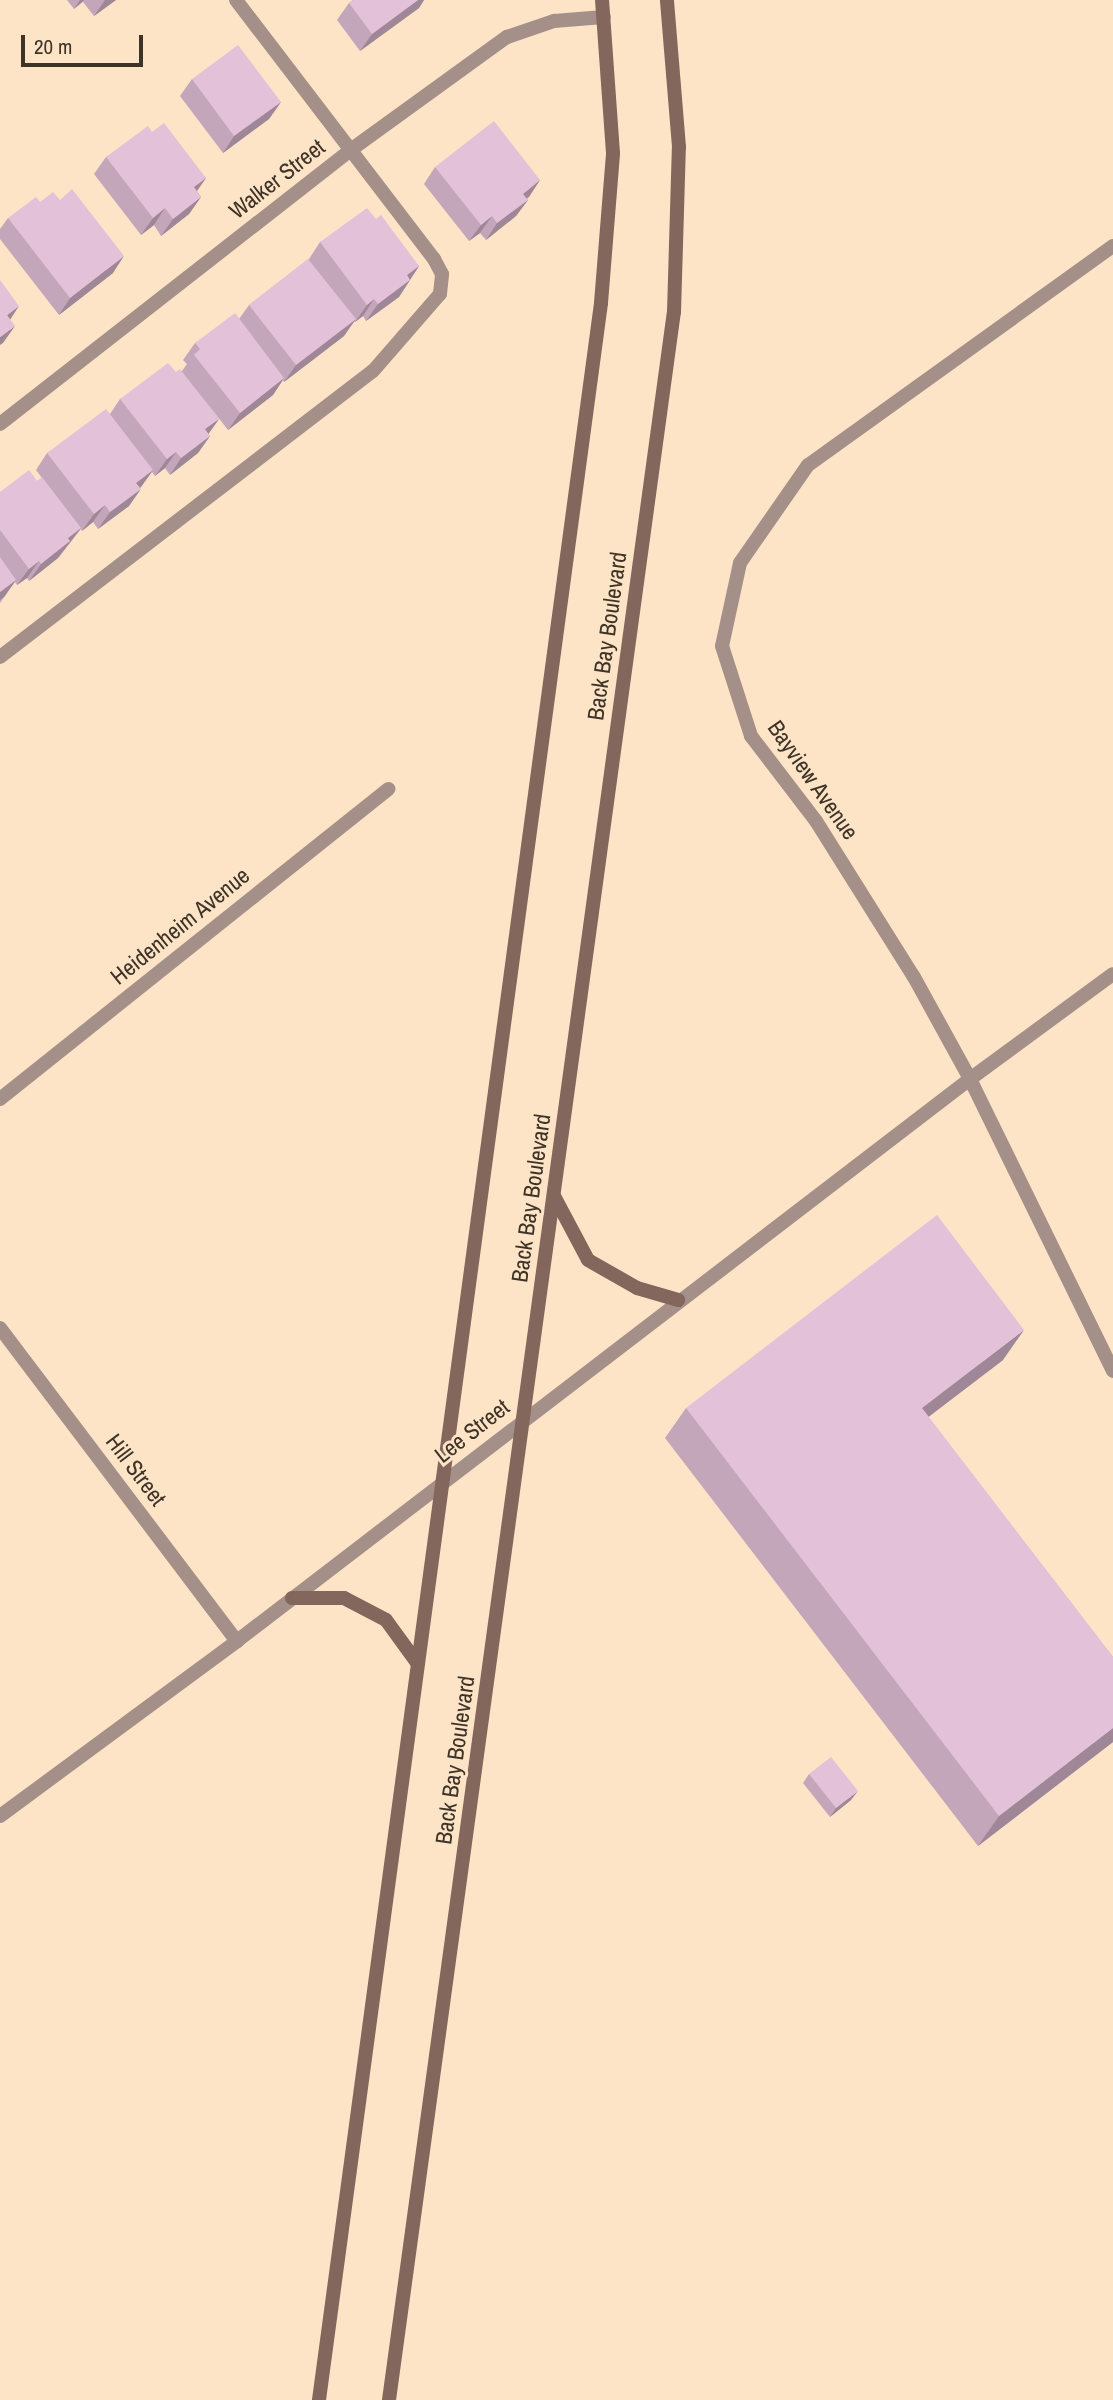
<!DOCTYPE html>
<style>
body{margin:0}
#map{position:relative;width:1113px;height:2400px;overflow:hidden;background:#fee4c7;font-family:"Archivo Narrow",sans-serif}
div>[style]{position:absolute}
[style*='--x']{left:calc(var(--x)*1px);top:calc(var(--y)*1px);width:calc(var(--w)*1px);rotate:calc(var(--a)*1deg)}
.service>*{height:14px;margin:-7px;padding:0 7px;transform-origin:7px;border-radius:7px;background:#a59089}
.minor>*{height:14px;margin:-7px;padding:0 7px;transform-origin:7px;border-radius:7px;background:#a59089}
.tertiary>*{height:14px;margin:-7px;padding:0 7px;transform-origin:7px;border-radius:7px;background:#a59089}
.secondary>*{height:14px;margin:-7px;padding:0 7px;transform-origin:7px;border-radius:7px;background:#83665c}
.wall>*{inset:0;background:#c3a6ba}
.shaded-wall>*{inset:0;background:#9f8797}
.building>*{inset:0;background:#e3c1d8}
span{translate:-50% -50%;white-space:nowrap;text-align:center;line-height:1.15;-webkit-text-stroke:6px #fee4c7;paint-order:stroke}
.street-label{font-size:23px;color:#3d3327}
.scale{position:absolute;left:21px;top:35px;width:122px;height:32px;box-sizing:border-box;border:4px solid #3d3327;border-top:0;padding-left:9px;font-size:21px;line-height:24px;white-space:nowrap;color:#3d3327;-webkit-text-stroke:5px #fee4c7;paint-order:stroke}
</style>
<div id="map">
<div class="service">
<i style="--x:970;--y:1079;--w:177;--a:-36.3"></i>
</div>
<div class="minor">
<i style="--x:1113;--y:246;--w:375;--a:144.3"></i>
<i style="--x:808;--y:465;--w:119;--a:124.8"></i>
<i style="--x:740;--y:563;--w:85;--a:102.2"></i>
<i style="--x:722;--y:646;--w:95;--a:72.1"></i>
<i style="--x:751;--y:736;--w:107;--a:52.6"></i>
<i style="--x:816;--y:821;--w:184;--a:57.9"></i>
<i style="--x:914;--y:977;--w:116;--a:61.2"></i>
<i style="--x:970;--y:1079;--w:325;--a:63.9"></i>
<i style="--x:0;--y:424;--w:447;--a:-38"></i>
<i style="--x:352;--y:149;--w:191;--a:-35.9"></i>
<i style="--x:507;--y:37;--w:50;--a:-18.8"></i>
<i style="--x:554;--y:21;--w:50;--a:-4.6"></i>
<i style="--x:0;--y:657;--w:470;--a:-37.5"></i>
<i style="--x:373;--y:371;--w:102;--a:-49"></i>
<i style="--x:440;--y:294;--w:20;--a:-84"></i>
<i style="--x:442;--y:274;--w:17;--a:-118"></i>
<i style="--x:434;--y:259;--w:326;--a:-127.4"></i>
<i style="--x:0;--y:1099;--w:497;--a:-38.6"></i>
<i style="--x:0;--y:1328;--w:393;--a:52.9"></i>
</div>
<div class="tertiary">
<i style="--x:0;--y:1816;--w:295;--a:-36.4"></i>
<i style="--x:237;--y:1641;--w:924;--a:-37.48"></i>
</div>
<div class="secondary">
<i style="--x:554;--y:1196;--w:72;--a:62"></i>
<i style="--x:588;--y:1260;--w:56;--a:29.7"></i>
<i style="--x:637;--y:1288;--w:43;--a:16.3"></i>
<i style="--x:292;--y:1598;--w:52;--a:0"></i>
<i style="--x:344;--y:1598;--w:47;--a:27.6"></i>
<i style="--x:386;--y:1620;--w:54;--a:54"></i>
<i style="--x:319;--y:2400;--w:2116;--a:-82.34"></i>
<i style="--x:601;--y:303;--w:150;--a:-85.4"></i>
<i style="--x:613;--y:153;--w:153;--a:-94.1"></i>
<i style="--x:389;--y:2400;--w:2107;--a:-82.23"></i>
<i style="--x:674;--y:312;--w:165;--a:-88.3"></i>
<i style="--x:679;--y:147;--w:147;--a:-94.7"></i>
</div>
<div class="wall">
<i style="clip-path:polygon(67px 0,116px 0,94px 16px,83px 2px,74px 9px)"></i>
<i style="clip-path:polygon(353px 0,424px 0,419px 8px,360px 51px,337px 20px,349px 3px)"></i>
<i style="clip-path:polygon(192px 79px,281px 102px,269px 119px,223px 153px,180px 96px)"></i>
<i style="clip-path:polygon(152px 132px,206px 178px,197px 191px,201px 197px,189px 214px,161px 236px,154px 225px,141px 235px,94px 174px,106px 157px)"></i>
<i style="clip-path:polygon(435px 167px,540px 180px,527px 199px,528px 200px,516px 216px,486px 240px,480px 233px,469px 241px,424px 184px)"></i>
<i style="clip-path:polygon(8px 218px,113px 273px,59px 315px,0 239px,0 229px)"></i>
<i style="clip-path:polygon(376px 219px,419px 266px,399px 297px,366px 321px,363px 316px,355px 322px,354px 321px,344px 336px,284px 382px,283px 380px,273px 395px,228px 430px,197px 390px,219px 419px,208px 434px,210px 436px,198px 453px,170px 475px,165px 468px,155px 476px,152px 472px,140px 488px,129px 506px,98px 529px,93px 522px,82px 531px,81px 529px,58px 558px,29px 581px,27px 578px,17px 585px,15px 582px,0 603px,0 492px,37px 481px,42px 478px,36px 470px,47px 453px,110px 414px,120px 399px,176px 372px,182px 371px,187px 364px,183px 360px,195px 343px,239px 319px,249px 305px,309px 259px,320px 242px)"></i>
<i style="clip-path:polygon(1003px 1360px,928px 1417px,1113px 1657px,1113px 1742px,978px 1846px,665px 1438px,686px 1408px)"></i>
<i style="clip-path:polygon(809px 1774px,851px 1800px,830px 1817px,803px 1783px)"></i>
</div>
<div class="shaded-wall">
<i style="clip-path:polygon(80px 0,84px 0,74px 9px)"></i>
<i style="clip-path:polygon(105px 0,116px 0,94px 16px)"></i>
<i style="clip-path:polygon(418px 0,424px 0,419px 8px,360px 51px,372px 34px)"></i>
<i style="clip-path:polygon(281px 102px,269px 119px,223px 153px,234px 136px)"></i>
<i style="clip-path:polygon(206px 178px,194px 195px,194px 187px)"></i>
<i style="clip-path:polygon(540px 180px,529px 197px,511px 211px,523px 194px)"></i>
<i style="clip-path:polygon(201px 197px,189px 214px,161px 236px,173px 219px)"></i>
<i style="clip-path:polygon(528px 200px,516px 216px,486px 240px,497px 223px)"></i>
<i style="clip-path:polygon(165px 208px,154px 225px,141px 235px,153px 218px)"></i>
<i style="clip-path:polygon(492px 216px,480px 233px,469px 241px,481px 225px)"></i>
<i style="clip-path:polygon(124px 256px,113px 273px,59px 315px,70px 298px)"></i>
<i style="clip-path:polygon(419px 266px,399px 297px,366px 321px,378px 304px,407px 275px)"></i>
<i style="clip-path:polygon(374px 299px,363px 316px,355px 322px,367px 305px)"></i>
<i style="clip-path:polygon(19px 306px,8px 323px,7px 315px)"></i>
<i style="clip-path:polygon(356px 319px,344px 336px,284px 382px,296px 365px)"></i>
<i style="clip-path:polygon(15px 326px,3px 343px,0 345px,0 337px)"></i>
<i style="clip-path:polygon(284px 378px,273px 395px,228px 430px,240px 413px)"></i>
<i style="clip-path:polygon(219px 419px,207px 436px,205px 429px)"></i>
<i style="clip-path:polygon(210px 436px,198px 453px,170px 475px,181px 458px)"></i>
<i style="clip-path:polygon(176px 452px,165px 468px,155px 476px,167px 459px)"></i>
<i style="clip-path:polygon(153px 470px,141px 487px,124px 500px,136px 483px)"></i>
<i style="clip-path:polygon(141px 489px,129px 506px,98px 529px,110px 512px)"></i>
<i style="clip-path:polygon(105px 505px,93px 522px,82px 531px,94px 514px)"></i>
<i style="clip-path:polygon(81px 528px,58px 558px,29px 581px,41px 564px,68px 538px)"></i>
<i style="clip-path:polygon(39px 561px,27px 578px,17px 585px,29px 569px)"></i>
<i style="clip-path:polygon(16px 580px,4px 597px,0 600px,0 592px)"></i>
<i style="clip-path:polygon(1024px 1330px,1003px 1360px,901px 1438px,922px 1408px)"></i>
<i style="clip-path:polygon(1113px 1728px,1113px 1742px,978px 1846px,999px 1816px)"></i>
<i style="clip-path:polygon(858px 1791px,851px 1800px,830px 1817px,836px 1808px)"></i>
</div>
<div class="building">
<i style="clip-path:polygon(353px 0,418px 0,372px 34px,349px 3px)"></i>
<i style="clip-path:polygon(238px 45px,281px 102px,234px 136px,192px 79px)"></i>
<i style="clip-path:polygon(494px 121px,540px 180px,523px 194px,528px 200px,497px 223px,492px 216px,481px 225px,435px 167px)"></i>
<i style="clip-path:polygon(164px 123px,206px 178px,194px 187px,201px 197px,173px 219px,165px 208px,153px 218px,106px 157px,148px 126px,152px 132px)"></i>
<i style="clip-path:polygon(72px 189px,124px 256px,70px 298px,8px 218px,36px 197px,40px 202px,53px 192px,60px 200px)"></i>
<i style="clip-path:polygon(367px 208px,376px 219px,381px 215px,419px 266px,407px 275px,410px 280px,378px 304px,374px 299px,367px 305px,320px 242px)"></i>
<i style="clip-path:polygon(308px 259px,356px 319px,296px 365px,249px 305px)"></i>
<i style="clip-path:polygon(0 280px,19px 306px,7px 315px,15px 326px,0 337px)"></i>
<i style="clip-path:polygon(235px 313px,284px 378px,240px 413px,194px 355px,200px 349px,195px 343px)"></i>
<i style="clip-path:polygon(168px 363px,176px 372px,180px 369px,219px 419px,205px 429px,210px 436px,181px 458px,176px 452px,167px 459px,120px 399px)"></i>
<i style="clip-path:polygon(106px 409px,153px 470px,136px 483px,141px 489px,110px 512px,105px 505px,94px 514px,47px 453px)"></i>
<i style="clip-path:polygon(29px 470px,37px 481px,42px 477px,81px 528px,68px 538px,70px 541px,41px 564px,39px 561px,29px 569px,0 530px,0 492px)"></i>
<i style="clip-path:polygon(0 557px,16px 580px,0 592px)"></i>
<i style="clip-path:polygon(937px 1215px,1024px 1330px,922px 1408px,1113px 1657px,1113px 1728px,999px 1816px,686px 1408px)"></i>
<i style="clip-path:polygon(831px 1757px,858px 1791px,836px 1808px,809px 1774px)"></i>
</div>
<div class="street-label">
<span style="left:277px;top:179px;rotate:-38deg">Walker Street</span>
<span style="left:607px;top:636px;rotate:-82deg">Back Bay Boulevard</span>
<span style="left:813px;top:780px;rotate:55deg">Bayview Avenue</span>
<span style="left:180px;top:926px;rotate:-39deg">Heidenheim Avenue</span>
<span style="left:531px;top:1198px;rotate:-82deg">Back Bay Boulevard</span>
<span style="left:472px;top:1431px;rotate:-38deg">Lee Street</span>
<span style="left:136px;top:1470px;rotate:53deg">Hill Street</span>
<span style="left:455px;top:1760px;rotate:-82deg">Back Bay Boulevard</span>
</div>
<div class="scale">20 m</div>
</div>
